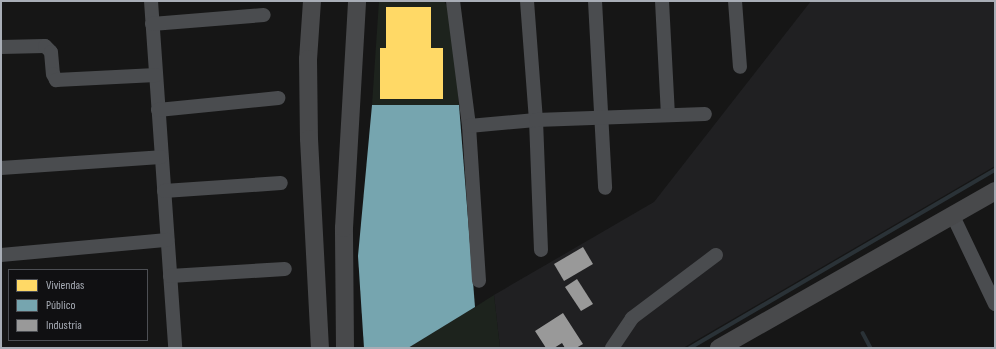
<!DOCTYPE html>
<meta charset="utf-8">
<style>
body{margin:0}
#map{position:relative;width:996px;height:349px;overflow:hidden;background:#161616;font-family:"Sofia Sans Condensed",sans-serif}
div>[style]{position:absolute}
[style*='--x']{left:calc(var(--x)*1px);top:calc(var(--y)*1px);width:calc(var(--w)*1px);rotate:calc(var(--a)*1deg)}
.built>*{inset:0;background:#202022}
.green>*{inset:0;background:#1d231d}
.homes>*{inset:0;background:#ffd966}
.public>*{inset:0;background:#76a5af}
.industry>*{inset:0;background:#999}
.stream>*{height:3.5px;margin:-1.75px;padding:0 1.75px;transform-origin:1.75px;border-radius:1.75px;background:#2a3237}
.minor>*{height:14px;margin:-7px;padding:0 7px;transform-origin:7px;border-radius:7px;background:#4a4c4f}
.major>*{height:18px;margin:-9px;padding:0 9px;transform-origin:9px;border-radius:9px;background:#48494b}
span{translate:-50% -50%;white-space:nowrap;text-align:center;line-height:1.15;-webkit-text-stroke:4px #101012;paint-order:stroke}
.frame{position:absolute;inset:0;border:2px solid #a8adb6;pointer-events:none}
.legend{position:absolute;left:8px;top:269px;width:140px;height:72px;box-sizing:border-box;background:#101012;border:1px solid #4d4f54;margin:0;padding:5px 7px;list-style:none;font-size:12px;color:#a8adb6}
.legend li{display:flex;align-items:center;gap:8px;height:20px}
.legend b{width:20px;border:1px solid #4d4f54}
</style>
<div id="map">
<div class="built">
<i style="clip-path:polygon(811px 1px,995px 1px,995px 166px,683px 348px,500px 348px,494px 295px,654px 202px)"></i>
</div>
<div class="green">
<i style="clip-path:polygon(379px 1px,444px 1px,451px 13px,459px 105px,372px 105px)"></i>
<i style="clip-path:polygon(494px 295px,500px 348px,408px 348px,475px 307px)"></i>
</div>
<div class="homes">
<i style="clip-path:polygon(386px 7px,431px 7px,431px 48px,443px 48px,443px 99px,380px 99px,380px 48px,386px 48px)"></i>
<i style="clip-path:polygon(431px 240px,431px 250px,443px 249px,443px 261px,451px 260px,452px 275px,440px 275px,440px 262px,431px 263px,431px 273px,398px 273px,398px 250px,408px 250px,408px 241px)"></i>
<i style="clip-path:polygon(396px 271px,396px 282px,409px 282px,409px 323px,396px 323px,396px 311px,385px 311px,385px 299px,396px 299px,396px 297px,384px 296px,384px 286px,375px 286px,375px 272px)"></i>
<i style="clip-path:polygon(412px 283px,426px 284px,426px 294px,436px 294px,436px 308px,425px 308px,425px 318px,411px 318px)"></i>
<i style="clip-path:polygon(368px 306px,379px 306px,378px 318px,367px 318px)"></i>
</div>
<div class="public">
<i style="clip-path:polygon(372px 105px,459px 105px,475px 307px,408px 348px,364px 348px,358px 256px)"></i>
</div>
<div class="industry">
<i style="clip-path:polygon(583px 247px,593px 264px,564px 281px,554px 264px)"></i>
<i style="clip-path:polygon(577px 279px,593px 304px,581px 311px,565px 287px)"></i>
<i style="clip-path:polygon(563px 313px,583px 344px,576px 348px,565px 348px,562px 343px,554px 348px,546px 348px,535px 331px)"></i>
</div>
<div class="stream">
<i style="--x:863;--y:333;--w:17;--a:62"></i>
<i style="--x:690;--y:348;--w:353;--a:-30.3"></i>
</div>
<div class="minor">
<i style="--x:151;--y:1;--w:348;--a:86"></i>
<i style="--x:453;--y:1;--w:126;--a:82.7"></i>
<i style="--x:469;--y:126;--w:155;--a:86.3"></i>
<i style="--x:527;--y:1;--w:119;--a:85.7"></i>
<i style="--x:536;--y:120;--w:130;--a:87.8"></i>
<i style="--x:595;--y:1;--w:187;--a:86.9"></i>
<i style="--x:662;--y:1;--w:114;--a:87"></i>
<i style="--x:735;--y:1;--w:66;--a:85.7"></i>
<i style="--x:152;--y:24;--w:112;--a:-4.6"></i>
<i style="--x:1;--y:47;--w:44;--a:-1.3"></i>
<i style="--x:45;--y:46;--w:8;--a:45"></i>
<i style="--x:51;--y:52;--w:22;--a:85"></i>
<i style="--x:53;--y:74;--w:7;--a:63"></i>
<i style="--x:56;--y:80;--w:100;--a:-2.9"></i>
<i style="--x:158;--y:110;--w:121;--a:-5.7"></i>
<i style="--x:469;--y:126;--w:67;--a:-5.1"></i>
<i style="--x:536;--y:120;--w:169;--a:-2"></i>
<i style="--x:1;--y:168;--w:160;--a:-3.9"></i>
<i style="--x:164;--y:191;--w:117;--a:-3.9"></i>
<i style="--x:952;--y:214;--w:100;--a:64.5"></i>
<i style="--x:1;--y:255;--w:167;--a:-5.2"></i>
<i style="--x:170;--y:276;--w:115;--a:-3.5"></i>
<i style="--x:612;--y:348;--w:36;--a:-56"></i>
<i style="--x:632;--y:318;--w:105;--a:-36.9"></i>
</div>
<div class="major">
<i style="--x:312;--y:1;--w:58;--a:93.9"></i>
<i style="--x:308;--y:59;--w:80;--a:89.3"></i>
<i style="--x:309;--y:139;--w:209;--a:87"></i>
<i style="--x:345;--y:348;--w:120;--a:-90.5"></i>
<i style="--x:344;--y:228;--w:227;--a:-86.7"></i>
<i style="--x:719;--y:348;--w:318;--a:-29.6"></i>
</div>
<div class="frame"></div>
<ul class="legend">
<li><b style="height:11px;background:#ffd966"></b>Viviendas</li>
<li><b style="height:11px;background:#76a5af"></b>Público</li>
<li><b style="height:11px;background:#999"></b>Industria</li>
</ul>
</div>
